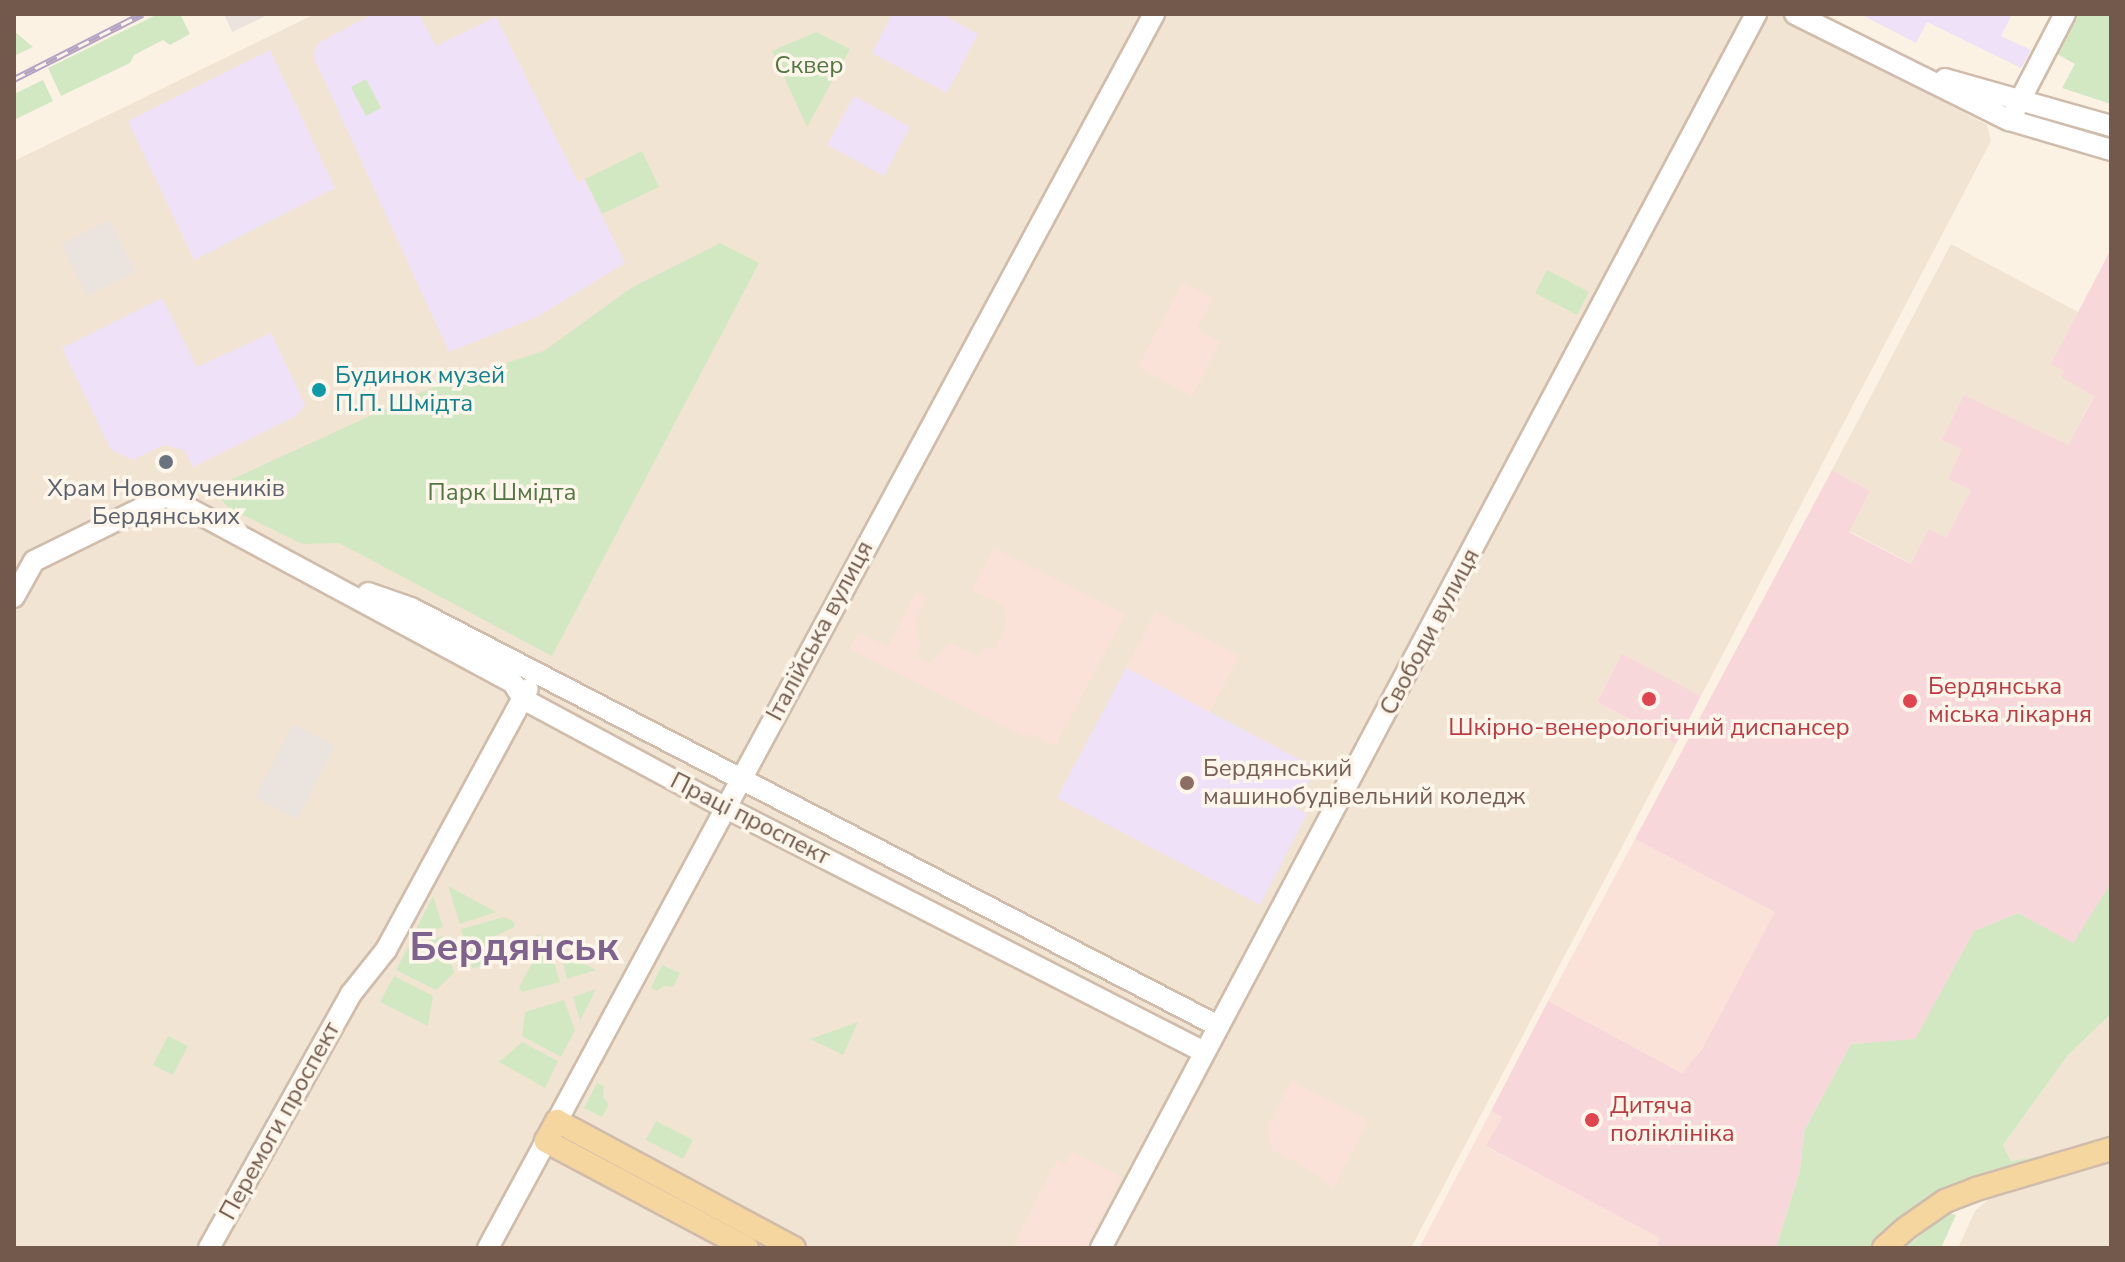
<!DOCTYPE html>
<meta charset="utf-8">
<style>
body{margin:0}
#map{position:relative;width:2125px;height:1262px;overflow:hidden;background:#fbf2e4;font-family:"Nunito Sans",sans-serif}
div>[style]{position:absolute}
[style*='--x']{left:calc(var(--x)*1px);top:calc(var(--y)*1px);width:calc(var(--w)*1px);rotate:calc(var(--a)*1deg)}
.residential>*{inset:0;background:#f2e4d3}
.commercial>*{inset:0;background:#fbe2d8}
.industrial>*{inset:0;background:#ebe4de}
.education>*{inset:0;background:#efe1f7}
.medical>*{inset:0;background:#f8d7db}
.green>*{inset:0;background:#d2e8c3}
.round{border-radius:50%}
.roads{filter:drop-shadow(2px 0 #d0bcab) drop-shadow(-2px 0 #d0bcab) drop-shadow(0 2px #d0bcab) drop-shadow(0 -2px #d0bcab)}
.secondary>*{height:20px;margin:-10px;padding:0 10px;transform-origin:10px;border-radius:10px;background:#fff}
.primary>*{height:22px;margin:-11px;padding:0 11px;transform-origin:11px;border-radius:11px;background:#f6d69f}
.rail>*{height:7px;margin-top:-3.5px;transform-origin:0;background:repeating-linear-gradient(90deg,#fef6ea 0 12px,#b4a3c3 0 24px);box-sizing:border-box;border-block:2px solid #b4a3c3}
.dots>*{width:22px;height:22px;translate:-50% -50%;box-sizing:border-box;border:4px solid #fef6ea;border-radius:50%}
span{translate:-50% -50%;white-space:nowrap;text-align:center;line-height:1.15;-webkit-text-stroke:7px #fef6ea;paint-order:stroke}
.park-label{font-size:24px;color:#537743}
.culture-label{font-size:24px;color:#0d838f}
.left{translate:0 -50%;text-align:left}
.worship-label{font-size:24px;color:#5b616d}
.street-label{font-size:24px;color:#72594b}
.health-label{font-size:24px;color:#be3a42}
.education-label{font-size:24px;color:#785e54}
.town-label{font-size:40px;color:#7f638e;font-weight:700}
.frame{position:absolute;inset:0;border:16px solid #72594b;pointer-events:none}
</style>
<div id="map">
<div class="residential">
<i style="clip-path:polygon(315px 14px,1780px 14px,1987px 125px,1991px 141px,1701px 696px,1622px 655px,1597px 702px,1676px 744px,1411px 1248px,14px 1248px,14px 161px)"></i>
<i style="clip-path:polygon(1951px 244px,2078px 312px,2052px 364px,2064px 371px,2061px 377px,2094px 395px,2068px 445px,1962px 449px,1971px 490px,1946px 538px,1912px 564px,1849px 531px,1870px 491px,1832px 470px)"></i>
<i style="clip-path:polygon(2111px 1014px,2111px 1138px,2055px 1154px,2011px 1161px,2003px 1145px,2068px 1055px)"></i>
<i style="clip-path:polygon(2111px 1156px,2111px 1248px,1958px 1248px,1975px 1211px,1998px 1191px)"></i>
</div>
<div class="commercial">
<i style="clip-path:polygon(1183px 282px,1213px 298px,1196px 329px,1220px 342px,1192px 396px,1138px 367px)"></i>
<i style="clip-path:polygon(994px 548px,1125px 614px,1055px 746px,1029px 733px,1026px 738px,850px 649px,858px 632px,888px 647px,916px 592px,927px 597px,915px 621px,920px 647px,916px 657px,930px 663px,950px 643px,978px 656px,981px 649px,996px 648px,1006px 626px,1004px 605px,972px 590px)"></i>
<i style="clip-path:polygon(1156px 612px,1239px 656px,1209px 713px,1126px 668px)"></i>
<i style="clip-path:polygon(1635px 839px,1776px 912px,1702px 1049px,1682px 1073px,1548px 1001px)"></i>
<i style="clip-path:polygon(1292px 1081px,1368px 1121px,1333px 1188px,1313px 1172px,1272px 1150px,1267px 1127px)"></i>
<i style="clip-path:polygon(1491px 1111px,1502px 1116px,1487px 1147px,1661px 1238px,1657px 1245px,1664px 1248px,1419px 1248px)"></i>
<i style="clip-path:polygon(1072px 1152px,1121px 1177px,1085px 1248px,1012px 1248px,1057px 1160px,1065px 1164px)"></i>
</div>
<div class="industrial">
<i style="clip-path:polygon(224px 14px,270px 14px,232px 32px)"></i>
<i style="clip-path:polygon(110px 220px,136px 272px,87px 296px,61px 244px)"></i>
<i style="clip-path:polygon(293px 724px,335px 746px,297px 819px,255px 797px)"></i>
</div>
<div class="education">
<i style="clip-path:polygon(373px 14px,419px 14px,436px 46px,496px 17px,578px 182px,584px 179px,625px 263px,539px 316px,449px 352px,313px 56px,318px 43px)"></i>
<i style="clip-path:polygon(892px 14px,941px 14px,978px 34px,947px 93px,872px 53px)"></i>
<i style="clip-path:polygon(1860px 14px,2012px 14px,2001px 36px,2031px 50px,2021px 68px,1927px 22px,1916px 43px)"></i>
<i style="clip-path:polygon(270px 50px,335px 188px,194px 260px,128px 121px)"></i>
<i style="clip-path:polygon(854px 96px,910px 127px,884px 176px,827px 145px)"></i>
<i style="clip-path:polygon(162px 298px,197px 367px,271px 333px,305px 405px,296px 416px,193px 467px,184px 450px,163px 445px,133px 460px,111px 450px,62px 348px)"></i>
<i style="clip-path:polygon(1126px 668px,1316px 768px,1296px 808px,1307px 814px,1260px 905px,1057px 798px)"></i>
</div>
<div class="medical">
<i style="clip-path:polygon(2111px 249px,2111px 883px,2073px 944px,2018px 913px,1974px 931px,1915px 1040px,1851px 1044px,1804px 1131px,1800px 1170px,1776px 1248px,1664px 1248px,1657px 1245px,1660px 1238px,1486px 1146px,1502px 1117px,1491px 1111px,1548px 1001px,1682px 1073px,1702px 1049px,1775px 912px,1635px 839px,1832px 470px,1870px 491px,1849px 532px,1911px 564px,1929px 529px,1946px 538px,1971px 490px,1948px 479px,1962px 449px,1942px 440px,1964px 395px,2068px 445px,2094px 396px,2061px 377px,2064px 371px,2051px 364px)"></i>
<i style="clip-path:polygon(1622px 654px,1701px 696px,1676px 744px,1597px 702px)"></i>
</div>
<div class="green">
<i style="clip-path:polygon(158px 14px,180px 14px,190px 34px,170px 45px,163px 40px,134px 55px,130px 63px,61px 96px,48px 68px)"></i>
<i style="clip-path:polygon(2075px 14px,2111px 14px,2111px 104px,2062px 88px,2075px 64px,2055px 53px)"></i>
<i style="clip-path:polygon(14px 31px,33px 47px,14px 56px)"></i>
<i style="clip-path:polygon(816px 32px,850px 49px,807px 127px,772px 51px)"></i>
<i style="clip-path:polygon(366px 79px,381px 108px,366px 116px,351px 87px)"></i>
<i style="clip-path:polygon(43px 80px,53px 101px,14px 120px,14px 94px)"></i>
<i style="clip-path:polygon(642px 151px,659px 187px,602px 214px,585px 179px)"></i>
<i style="clip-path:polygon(720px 243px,759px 263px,552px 656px,339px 543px,302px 544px,231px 509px,222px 501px,221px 490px,228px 481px,442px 383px,544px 351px,631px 288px)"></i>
<i style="clip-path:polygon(1547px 270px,1589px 292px,1577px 315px,1535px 293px)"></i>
<i style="clip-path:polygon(2111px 883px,2111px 1014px,2068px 1055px,2003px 1145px,2011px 1161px,2055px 1154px,1947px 1189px,1922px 1202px,1895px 1223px,1872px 1248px,1776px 1248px,1800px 1170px,1804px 1131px,1851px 1044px,1915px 1039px,1974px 931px,2018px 913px,2073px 943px)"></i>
<i style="clip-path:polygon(448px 886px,496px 912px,460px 924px)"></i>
<i style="clip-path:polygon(433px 896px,443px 927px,412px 937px)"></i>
<i style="clip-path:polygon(504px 917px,514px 922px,515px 927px,495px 936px,479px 967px,472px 968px,461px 929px)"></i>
<i style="clip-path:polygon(538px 934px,547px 940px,560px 982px,522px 992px,519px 987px,536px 956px,534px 937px)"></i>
<i style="clip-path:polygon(443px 936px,454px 973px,436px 990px,396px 970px,408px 947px)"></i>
<i class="round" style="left:505px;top:938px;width:18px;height:18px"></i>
<i style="clip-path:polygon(560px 951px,596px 970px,567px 979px)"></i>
<i style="clip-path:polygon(662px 965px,680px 973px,673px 987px,664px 986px,657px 991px,651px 988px)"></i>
<i style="clip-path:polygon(394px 976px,433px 996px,428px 1026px,380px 1002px)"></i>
<i style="clip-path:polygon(596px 989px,580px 1021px,573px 997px)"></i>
<i style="clip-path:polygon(564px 1000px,575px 1030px,561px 1057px,522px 1036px,525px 1012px)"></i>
<i style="clip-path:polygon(858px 1022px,843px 1055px,810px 1039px)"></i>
<i style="clip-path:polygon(168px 1036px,188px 1046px,173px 1075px,153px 1065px)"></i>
<i style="clip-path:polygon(522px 1042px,558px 1061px,545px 1088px,499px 1062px)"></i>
<i style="clip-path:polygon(597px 1083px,604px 1086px,603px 1097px,609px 1104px,602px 1117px,584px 1108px)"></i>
<i style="clip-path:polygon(656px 1121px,693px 1140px,683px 1159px,646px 1140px)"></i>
<i style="clip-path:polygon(1950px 1213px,1956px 1215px,1941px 1248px,1904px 1248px)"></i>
</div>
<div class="roads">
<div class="secondary">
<i style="--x:1795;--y:14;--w:239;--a:26.4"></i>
<i style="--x:2009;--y:120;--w:106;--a:16.4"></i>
<i style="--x:1945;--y:79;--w:173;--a:15.8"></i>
<i style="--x:2015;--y:110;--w:108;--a:-62.5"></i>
<i style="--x:368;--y:593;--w:46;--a:19.2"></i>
<i style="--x:411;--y:608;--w:909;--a:27.38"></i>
<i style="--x:14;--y:597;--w:41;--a:-60.9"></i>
<i style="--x:34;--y:561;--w:147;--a:-26.2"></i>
<i style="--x:166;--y:496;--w:394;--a:28.3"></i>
<i style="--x:513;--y:683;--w:19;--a:58"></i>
<i style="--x:523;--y:699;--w:211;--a:28.3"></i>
<i style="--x:709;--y:799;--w:556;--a:27.07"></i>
<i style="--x:557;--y:1121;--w:1258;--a:-61.66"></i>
<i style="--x:209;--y:1248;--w:291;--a:-60.8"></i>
<i style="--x:351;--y:994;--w:56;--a:-51.5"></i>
<i style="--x:386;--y:950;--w:297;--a:-61.5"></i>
<i style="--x:488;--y:1248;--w:122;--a:-61.5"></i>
<i style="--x:1101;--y:1248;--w:1397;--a:-62.04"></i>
</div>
<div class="primary">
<i style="--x:747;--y:1248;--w:228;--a:-152"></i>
<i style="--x:546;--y:1141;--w:23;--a:-61"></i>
<i style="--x:557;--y:1121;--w:269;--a:28.2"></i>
<i style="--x:1884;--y:1248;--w:28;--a:-42"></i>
<i style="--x:1905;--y:1229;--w:49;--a:-35"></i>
<i style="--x:1945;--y:1201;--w:33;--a:-21"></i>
<i style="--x:1976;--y:1189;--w:141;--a:-16.5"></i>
</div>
</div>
<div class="rail">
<i style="--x:14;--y:79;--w:144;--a:-26.9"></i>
</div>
<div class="dots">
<i style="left:319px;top:390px;background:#0f9aa8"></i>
<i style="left:166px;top:462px;background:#6b7280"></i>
<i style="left:1649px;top:699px;background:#e0444e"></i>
<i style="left:1910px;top:701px;background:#e0444e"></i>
<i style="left:1187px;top:783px;background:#8d6e63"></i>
<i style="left:1592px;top:1120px;background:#e0444e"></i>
</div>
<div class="park-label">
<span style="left:809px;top:66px">Сквер</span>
<span style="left:502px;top:493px">Парк Шмідта</span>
</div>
<div class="culture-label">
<span class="left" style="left:335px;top:390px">Будинок музей<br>П.П. Шмідта</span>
</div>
<div class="worship-label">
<span style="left:166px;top:503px">Храм Новомучеників<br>Бердянських</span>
</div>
<div class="street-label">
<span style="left:820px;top:631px;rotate:-62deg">Італійська вулиця</span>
<span style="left:1430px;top:632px;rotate:-62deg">Свободи вулиця</span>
<span style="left:750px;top:819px;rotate:27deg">Праці проспект</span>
<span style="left:280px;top:1121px;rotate:-61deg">Перемоги проспект</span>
</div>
<div class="health-label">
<span class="left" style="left:1928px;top:701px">Бердянська<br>міська лікарня</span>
<span style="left:1649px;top:728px">Шкірно-венерологічний диспансер</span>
<span class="left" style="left:1610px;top:1120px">Дитяча<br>поліклініка</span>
</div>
<div class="education-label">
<span class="left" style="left:1203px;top:783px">Бердянський<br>машинобудівельний коледж</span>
</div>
<div class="town-label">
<span style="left:514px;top:947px">Бердянськ</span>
</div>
<div class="frame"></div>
</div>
